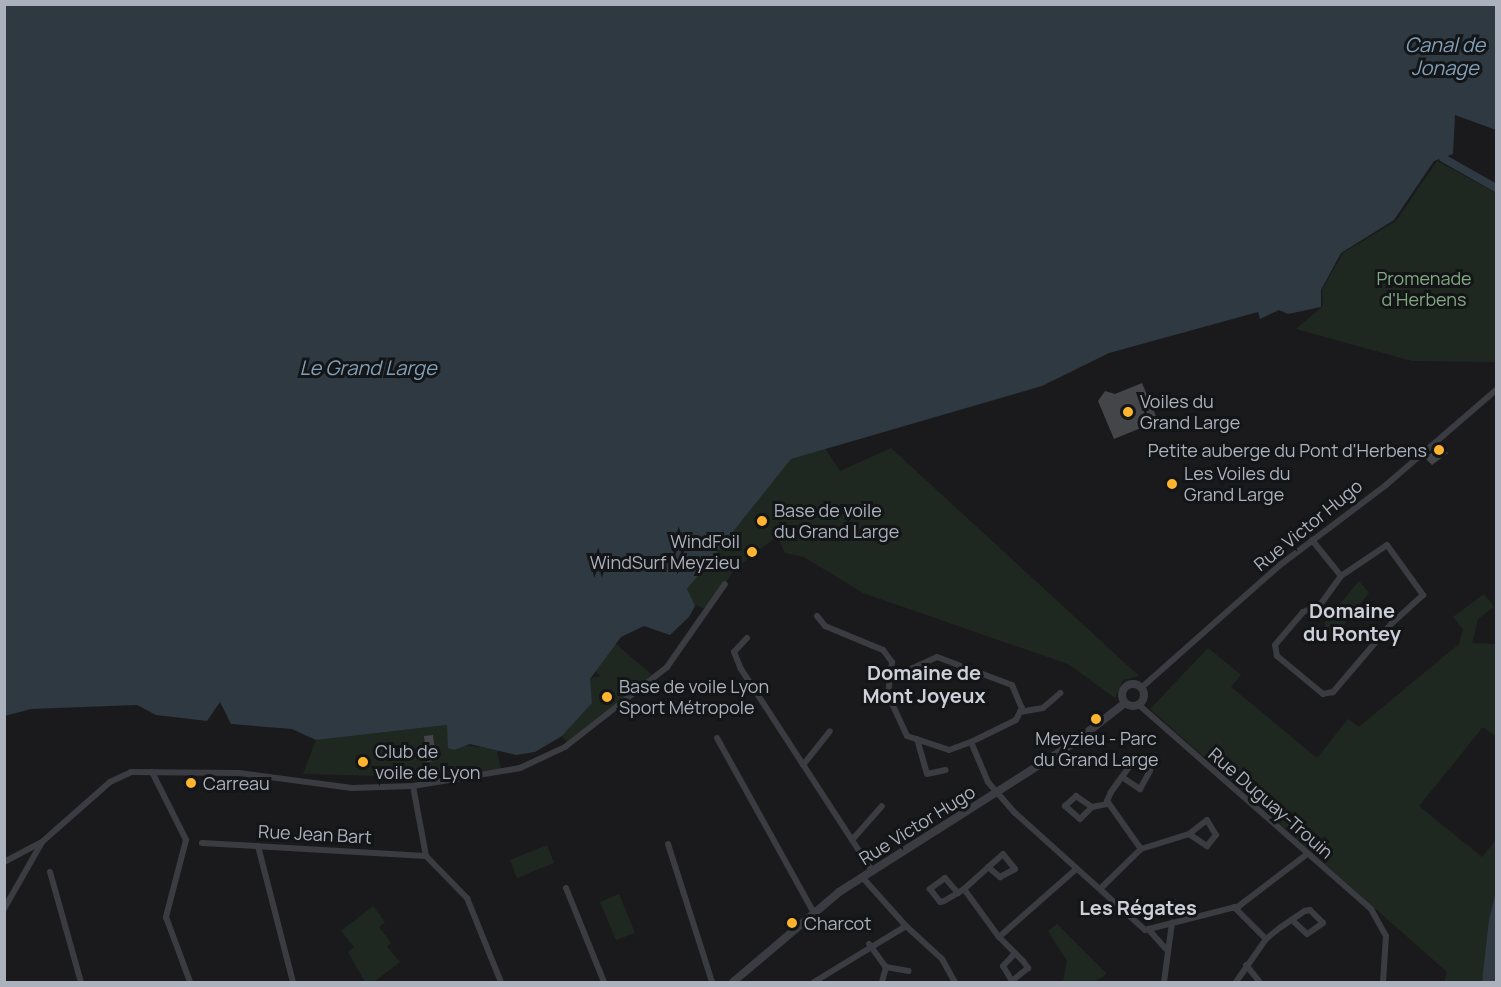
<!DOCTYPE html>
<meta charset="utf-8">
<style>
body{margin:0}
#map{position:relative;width:1501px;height:987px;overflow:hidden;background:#1a1a1c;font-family:Manrope,sans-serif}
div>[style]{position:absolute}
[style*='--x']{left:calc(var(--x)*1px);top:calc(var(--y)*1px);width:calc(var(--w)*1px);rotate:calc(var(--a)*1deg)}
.green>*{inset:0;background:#1f2820}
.water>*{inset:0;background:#2e3942}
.canal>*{height:8px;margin:-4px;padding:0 4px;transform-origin:4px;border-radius:4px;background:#2e3942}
.building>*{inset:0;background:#434549}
.minor>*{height:6px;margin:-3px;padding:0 3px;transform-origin:3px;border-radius:3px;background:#3a3c42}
.tertiary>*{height:8px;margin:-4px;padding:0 4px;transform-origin:4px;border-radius:4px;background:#3a3c42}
.tertiary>.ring{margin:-4px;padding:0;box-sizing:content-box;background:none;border:8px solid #3a3c42;border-radius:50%}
.dots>*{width:16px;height:16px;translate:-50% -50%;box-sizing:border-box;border:3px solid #141517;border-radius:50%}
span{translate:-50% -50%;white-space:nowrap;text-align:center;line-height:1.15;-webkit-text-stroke:6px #141517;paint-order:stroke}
.park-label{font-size:18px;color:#81a982}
.poi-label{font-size:18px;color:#abb1bd}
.left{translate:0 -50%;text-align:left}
.right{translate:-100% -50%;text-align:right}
.street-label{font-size:18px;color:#abb1bd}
.water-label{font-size:20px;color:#80a0ba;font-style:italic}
.neighbourhood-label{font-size:20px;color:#cdd0d8;font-weight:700}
.frame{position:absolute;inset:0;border:6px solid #abb1bd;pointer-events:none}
</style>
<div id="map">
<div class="green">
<i style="clip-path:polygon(1437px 161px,1496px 193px,1496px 362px,1412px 361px,1296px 329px,1323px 306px,1322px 290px,1343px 253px,1396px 221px)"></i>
<i style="clip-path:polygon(825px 448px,840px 471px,891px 448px,1139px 676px,1123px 680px,1115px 698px,1068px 664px,863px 593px,804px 557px,785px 553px,777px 536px,736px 568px,706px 609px,690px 603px,687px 589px,709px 555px,774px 477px,791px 459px)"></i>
<i style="clip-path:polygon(1359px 581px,1369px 593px,1338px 632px,1326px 634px,1325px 622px)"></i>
<i style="clip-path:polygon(1484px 594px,1494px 607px,1478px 619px,1472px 643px,1496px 644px,1496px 737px,1483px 727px,1419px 806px,1482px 857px,1496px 840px,1496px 891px,1482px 982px,1444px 982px,1447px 972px,1150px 709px,1208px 648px,1241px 675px,1231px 687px,1317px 758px,1348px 719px,1359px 727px,1459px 644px,1463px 629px,1453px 617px)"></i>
<i style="clip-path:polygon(615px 643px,652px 675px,567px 742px,562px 736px,592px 703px,589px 679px,601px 676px,595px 671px)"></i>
<i style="clip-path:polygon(447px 725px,450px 739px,461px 745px,497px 749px,501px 769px,423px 777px,303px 774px,316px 740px)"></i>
<i style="clip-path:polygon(547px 845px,554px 863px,517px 878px,510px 860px)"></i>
<i style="clip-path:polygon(619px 894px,635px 933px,616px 940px,600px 902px)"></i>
<i style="clip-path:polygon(373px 906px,385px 922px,379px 927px,391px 943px,387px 947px,400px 962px,374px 982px,365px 982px,348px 952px,354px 947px,341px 931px)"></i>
<i style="clip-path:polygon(1057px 924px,1106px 973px,1104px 976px,1094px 982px,1063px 982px,1067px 961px,1048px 931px)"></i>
</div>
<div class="water">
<i style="clip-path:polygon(5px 4px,1496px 5px,1496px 130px,1455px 115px,1453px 154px,1434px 161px,1394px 220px,1341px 253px,1321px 290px,1321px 307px,1288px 314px,1279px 310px,1260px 319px,1258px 312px,1109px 353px,1042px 386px,791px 459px,687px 589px,695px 606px,689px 617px,670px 635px,644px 626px,621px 637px,590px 679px,592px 703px,562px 736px,535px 752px,516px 755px,470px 744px,454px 750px,448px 748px,447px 725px,316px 740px,292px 729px,231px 724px,220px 702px,207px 721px,156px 715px,137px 705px,31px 709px,5px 716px)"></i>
<i style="clip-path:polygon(1496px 891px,1496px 982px,1482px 982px,1489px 920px)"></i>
</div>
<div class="canal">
<i style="--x:1443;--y:158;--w:61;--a:29.5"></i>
</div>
<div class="building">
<i style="clip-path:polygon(1142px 383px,1158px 421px,1114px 439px,1098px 401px,1105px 391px,1115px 394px)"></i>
<i style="clip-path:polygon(1441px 445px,1448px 453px,1432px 465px,1425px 458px)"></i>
<i style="clip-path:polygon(433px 735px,436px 761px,427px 762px,424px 736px)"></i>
</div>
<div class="minor">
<i style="--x:1312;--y:540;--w:46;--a:51.1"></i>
<i style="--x:1341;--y:576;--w:55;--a:-34"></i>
<i style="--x:1387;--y:545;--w:62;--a:54.2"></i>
<i style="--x:1423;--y:595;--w:42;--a:137.9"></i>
<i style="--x:1392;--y:623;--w:91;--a:130.5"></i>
<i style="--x:1333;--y:692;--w:10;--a:169"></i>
<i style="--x:1323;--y:694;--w:60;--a:-140.4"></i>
<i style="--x:1277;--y:656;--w:11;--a:-100"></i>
<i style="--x:1275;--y:645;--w:43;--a:-49.7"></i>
<i style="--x:1303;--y:612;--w:18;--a:-22"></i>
<i style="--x:1320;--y:605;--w:36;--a:-54"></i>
<i style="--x:817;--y:616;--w:13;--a:51"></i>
<i style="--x:825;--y:626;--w:63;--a:22.5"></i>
<i style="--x:883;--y:650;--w:15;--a:53"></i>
<i style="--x:892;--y:662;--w:33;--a:97"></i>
<i style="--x:888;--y:695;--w:45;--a:65.1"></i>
<i style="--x:907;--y:736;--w:44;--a:18.4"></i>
<i style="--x:949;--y:750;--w:23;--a:-20"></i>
<i style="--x:971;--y:742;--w:43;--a:67"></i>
<i style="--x:988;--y:782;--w:40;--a:49"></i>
<i style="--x:1014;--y:812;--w:176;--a:42"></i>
<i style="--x:1145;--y:930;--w:97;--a:-14.3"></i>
<i style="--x:1239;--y:906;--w:86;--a:-37.4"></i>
<i style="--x:747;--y:638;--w:19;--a:133"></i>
<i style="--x:734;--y:652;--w:18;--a:68"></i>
<i style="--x:741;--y:669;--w:241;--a:57"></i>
<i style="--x:893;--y:677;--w:48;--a:-24.4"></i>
<i style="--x:937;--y:657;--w:80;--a:20.5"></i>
<i style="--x:1012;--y:685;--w:25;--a:67"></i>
<i style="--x:1022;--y:708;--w:13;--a:117"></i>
<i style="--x:1016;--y:720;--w:50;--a:153.9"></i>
<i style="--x:1141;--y:688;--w:186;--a:-41.5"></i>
<i style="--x:1280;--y:565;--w:133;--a:-37"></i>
<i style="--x:1386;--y:485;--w:145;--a:-40.8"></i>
<i style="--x:1139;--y:705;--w:309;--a:41.3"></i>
<i style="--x:1371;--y:909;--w:31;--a:61"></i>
<i style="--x:1386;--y:936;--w:46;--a:93.7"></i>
<i style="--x:1020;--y:712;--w:23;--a:-10"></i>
<i style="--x:1043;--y:708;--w:23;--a:-41"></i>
<i style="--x:717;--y:738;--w:200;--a:61"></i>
<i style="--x:917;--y:739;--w:36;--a:74"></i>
<i style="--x:927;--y:774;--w:19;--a:-12"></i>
<i style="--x:803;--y:765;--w:43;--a:-51.5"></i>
<i style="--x:152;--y:772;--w:76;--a:63.4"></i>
<i style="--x:186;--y:840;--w:80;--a:104.6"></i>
<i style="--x:166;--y:917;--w:69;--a:69.7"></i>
<i style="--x:1122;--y:777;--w:22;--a:34"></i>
<i style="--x:1140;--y:789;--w:21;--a:-61"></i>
<i style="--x:1150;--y:771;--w:20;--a:-156"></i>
<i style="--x:1132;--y:763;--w:36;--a:126"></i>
<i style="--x:1111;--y:792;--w:10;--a:114"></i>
<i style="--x:1107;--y:801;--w:59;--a:54.7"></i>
<i style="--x:413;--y:786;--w:71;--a:79.5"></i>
<i style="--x:426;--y:856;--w:59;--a:45.7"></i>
<i style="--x:467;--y:898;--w:91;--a:68"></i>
<i style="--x:1092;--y:807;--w:17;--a:135"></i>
<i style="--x:1080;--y:819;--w:20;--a:-139"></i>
<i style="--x:1065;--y:806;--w:15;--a:-42"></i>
<i style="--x:1076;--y:796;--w:19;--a:35"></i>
<i style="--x:1092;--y:807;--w:15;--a:-11"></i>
<i style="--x:852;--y:840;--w:45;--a:-48.6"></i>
<i style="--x:202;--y:843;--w:224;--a:3.3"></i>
<i style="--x:668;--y:844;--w:145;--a:72.3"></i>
<i style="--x:258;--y:846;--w:140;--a:75.6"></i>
<i style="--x:4;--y:862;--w:43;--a:-27.8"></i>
<i style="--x:42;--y:842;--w:91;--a:-41.4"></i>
<i style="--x:110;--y:782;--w:23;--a:-25"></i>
<i style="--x:131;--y:772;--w:108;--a:0.5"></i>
<i style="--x:239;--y:773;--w:114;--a:7.6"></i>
<i style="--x:352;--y:788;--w:61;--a:-1.9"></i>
<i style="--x:413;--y:786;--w:109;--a:-9.5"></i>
<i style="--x:520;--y:768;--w:50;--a:-25"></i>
<i style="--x:565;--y:747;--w:130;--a:-38.1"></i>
<i style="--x:667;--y:667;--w:101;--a:-55.1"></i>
<i style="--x:988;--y:867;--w:16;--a:40"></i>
<i style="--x:1000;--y:877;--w:17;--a:-28"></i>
<i style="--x:1015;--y:869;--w:19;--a:-129"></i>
<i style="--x:1003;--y:854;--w:52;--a:138.1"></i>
<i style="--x:964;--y:889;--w:59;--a:53.9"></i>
<i style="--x:999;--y:937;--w:101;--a:-41.4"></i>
<i style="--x:50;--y:872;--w:114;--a:74.3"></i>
<i style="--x:862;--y:877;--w:66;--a:48.1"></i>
<i style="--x:566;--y:888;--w:101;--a:68"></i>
<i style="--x:1100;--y:889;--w:57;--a:-44.3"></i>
<i style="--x:1141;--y:849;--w:50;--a:-17.4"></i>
<i style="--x:1189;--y:834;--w:22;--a:34"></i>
<i style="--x:1207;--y:846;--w:14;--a:-51"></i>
<i style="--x:1216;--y:835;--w:17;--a:-121"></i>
<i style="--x:1207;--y:820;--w:23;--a:142"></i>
<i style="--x:958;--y:893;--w:20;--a:-131"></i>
<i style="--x:945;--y:878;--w:19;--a:144"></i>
<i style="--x:930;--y:889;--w:16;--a:52"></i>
<i style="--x:940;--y:902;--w:4;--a:-14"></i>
<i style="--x:944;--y:901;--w:16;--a:-30"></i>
<i style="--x:958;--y:893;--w:7;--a:-34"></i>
<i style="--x:1234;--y:907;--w:45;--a:45"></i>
<i style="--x:4;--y:909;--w:77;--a:-60.4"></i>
<i style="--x:1148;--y:929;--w:30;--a:48"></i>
<i style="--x:999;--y:937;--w:34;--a:45"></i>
<i style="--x:1023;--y:961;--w:9;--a:54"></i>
<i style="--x:1028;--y:968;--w:21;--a:141"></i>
<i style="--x:1012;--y:981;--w:17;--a:-121"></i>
<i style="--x:1003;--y:966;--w:18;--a:-47"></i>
<i style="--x:869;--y:944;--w:29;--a:54"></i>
<i style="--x:886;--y:967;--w:23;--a:10"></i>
<i style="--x:1246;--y:965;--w:22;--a:51"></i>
<i style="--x:814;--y:982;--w:108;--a:-31.3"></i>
<i style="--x:906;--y:926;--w:49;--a:42.5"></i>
<i style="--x:942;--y:959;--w:26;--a:61"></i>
<i style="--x:882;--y:982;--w:16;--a:-75"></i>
<i style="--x:1164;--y:982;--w:60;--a:-82.3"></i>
<i style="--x:1236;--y:982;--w:52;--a:-55.1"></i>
<i style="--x:1266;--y:939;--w:19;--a:-39"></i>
<i style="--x:1281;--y:927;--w:29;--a:-34"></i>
<i style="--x:1305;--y:911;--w:5;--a:-11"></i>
<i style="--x:1310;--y:910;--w:18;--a:45"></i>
<i style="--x:1323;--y:923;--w:19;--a:145"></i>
<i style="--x:1307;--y:934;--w:21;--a:-137"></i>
</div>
<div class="tertiary">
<i class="ring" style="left:1122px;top:684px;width:14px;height:14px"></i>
<i style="--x:733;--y:982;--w:139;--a:-40.3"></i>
<i style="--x:839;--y:892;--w:280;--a:-32.4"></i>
<i style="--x:1075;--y:742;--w:63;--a:-38"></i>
</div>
<div class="dots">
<i style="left:1128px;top:412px;background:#ffb42f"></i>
<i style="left:1439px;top:450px;background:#ffb42f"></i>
<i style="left:1172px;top:484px;background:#ffb42f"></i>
<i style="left:762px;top:521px;background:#ffb42f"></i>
<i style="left:752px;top:552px;background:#ffb42f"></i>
<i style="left:607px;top:697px;background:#ffb42f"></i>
<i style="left:1096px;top:719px;background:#ffb42f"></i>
<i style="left:363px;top:762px;background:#ffb42f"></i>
<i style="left:191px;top:783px;background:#ffb42f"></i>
<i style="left:792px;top:923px;background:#ffb42f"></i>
</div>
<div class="park-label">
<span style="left:1424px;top:289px">Promenade<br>d'Herbens</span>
</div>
<div class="poi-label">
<span class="left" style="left:1140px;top:412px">Voiles du<br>Grand Large</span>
<span class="right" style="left:1427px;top:450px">Petite auberge du Pont d'Herbens</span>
<span class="left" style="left:1184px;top:484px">Les Voiles du<br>Grand Large</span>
<span class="left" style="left:774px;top:521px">Base de voile<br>du Grand Large</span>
<span class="right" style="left:740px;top:552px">WindFoil<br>WindSurf Meyzieu</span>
<span class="left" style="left:619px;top:697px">Base de voile Lyon<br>Sport Métropole</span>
<span style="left:1096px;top:749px">Meyzieu - Parc<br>du Grand Large</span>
<span class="left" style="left:375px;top:762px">Club de<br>voile de Lyon</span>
<span class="left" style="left:203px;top:783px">Carreau</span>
<span class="left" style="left:804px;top:923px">Charcot</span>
</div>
<div class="street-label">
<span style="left:1308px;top:525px;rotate:-39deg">Rue Victor Hugo</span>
<span style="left:1271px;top:803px;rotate:41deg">Rue Duguay-Trouin</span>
<span style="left:917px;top:825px;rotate:-32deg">Rue Victor Hugo</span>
<span style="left:315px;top:834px;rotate:3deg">Rue Jean Bart</span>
</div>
<div class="water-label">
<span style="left:1445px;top:56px">Canal de<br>Jonage</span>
<span style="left:368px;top:367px">Le Grand Large</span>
</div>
<div class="neighbourhood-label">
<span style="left:1352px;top:622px">Domaine<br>du Rontey</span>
<span style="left:924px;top:684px">Domaine de<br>Mont Joyeux</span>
<span style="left:1138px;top:907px">Les Régates</span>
</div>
<div class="frame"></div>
</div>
